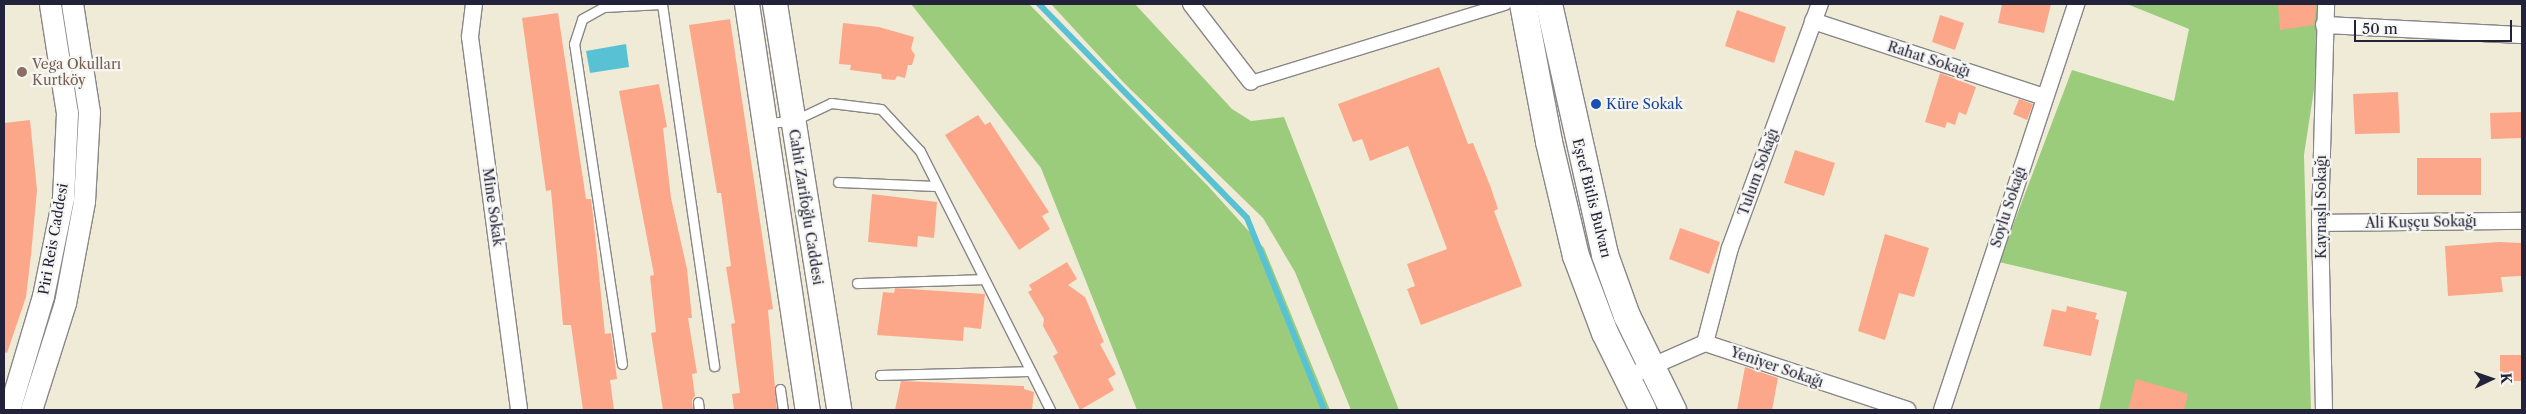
<!DOCTYPE html>
<meta charset="utf-8">
<style>
body{margin:0}
#map{position:relative;width:2526px;height:414px;overflow:hidden;background:#f0ebd7;font-family:"Libre Caslon Text",serif}
div>[style]{position:absolute}
[style*='--x']{left:calc(var(--x)*1px);top:calc(var(--y)*1px);width:calc(var(--w)*1px);rotate:calc(var(--a)*1deg)}
.green>*{inset:0;background:#9bcc7b}
.water>*{inset:0;background:#58c2d4}
.stream>*{height:6px;margin:-3px;padding:0 3px;transform-origin:3px;border-radius:3px;background:#58c2d4}
.building>*{inset:0;background:#fca78a}
.roads{filter:drop-shadow(1px 0 #898689) drop-shadow(-1px 0 #898689) drop-shadow(0 1px #898689) drop-shadow(0 -1px #898689)}
.service>*{height:9px;margin:-4.5px;padding:0 4.5px;transform-origin:4.5px;border-radius:4.5px;background:#fff}
.pedestrian>*{height:12px;margin:-6px;padding:0 6px;transform-origin:6px;border-radius:6px;background:#fff}
.minor>*{height:16px;margin:-8px;padding:0 8px;transform-origin:8px;border-radius:8px;background:#fff}
.tertiary>*{height:21px;margin:-10.5px;padding:0 10.5px;transform-origin:10.5px;border-radius:10.5px;background:#fff}
.secondary>*{height:24px;margin:-12px;padding:0 12px;transform-origin:12px;border-radius:12px;background:#fff}
.primary>*{height:26px;margin:-13px;padding:0 13px;transform-origin:13px;border-radius:13px;background:#fff}
.dots>*{width:14px;height:14px;translate:-50% -50%;box-sizing:border-box;border:2px solid #f6f6f2;border-radius:50%}
span{translate:-50% -50%;white-space:nowrap;text-align:center;line-height:1.15;-webkit-text-stroke:4.5px #f6f6f2;paint-order:stroke}
.street-label{font-size:14px;color:#22223b}
.education-label{font-size:14px;color:#785e54}
.left{translate:0 -50%;text-align:left}
.transit-label{font-size:14px;color:#164399}
.frame{position:absolute;inset:0;border:5px solid #22223b;pointer-events:none}
.north{position:absolute;left:2466px;top:354px;width:50px;height:50px;-webkit-text-stroke:4px #f6f6f2;paint-order:stroke;rotate:87deg;font-size:14px;font-weight:700;line-height:20px;text-align:center;color:#22223b}
.north::after{content:'';display:block;margin:auto;width:18px;height:22px;background:#22223b;clip-path:polygon(50% 0,100% 100%,50% 72%,0 100%)}
.scale{position:absolute;left:2354px;top:20px;width:158px;height:22px;box-sizing:border-box;border:2px solid #22223b;border-top:0;padding-left:6px;font-size:15px;line-height:18px;white-space:nowrap;color:#22223b;-webkit-text-stroke:4px #f6f6f2;paint-order:stroke}
</style>
<div id="map">
<div class="green">
<i style="clip-path:polygon(911px 4px,1029px 4px,1208px 186px,1264px 248px,1330px 410px,1137px 410px,1041px 168px)"></i>
<i style="clip-path:polygon(1051px 4px,1135px 4px,1232px 109px,1251px 121px,1284px 117px,1399px 410px,1351px 410px,1295px 272px,1263px 218px,1125px 84px)"></i>
<i style="clip-path:polygon(2127px 4px,2327px 4px,2304px 155px,2311px 410px,2099px 410px,2127px 292px,1999px 262px,2072px 70px,2174px 101px,2189px 29px)"></i>
</div>
<div class="water">
<i style="clip-path:polygon(626px 44px,629px 67px,590px 73px,586px 51px)"></i>
</div>
<div class="stream">
<i style="--x:1039;--y:4;--w:298;--a:45.8"></i>
<i style="--x:1247;--y:218;--w:207;--a:68.1"></i>
</div>
<div class="building">
<i style="clip-path:polygon(2002px 4px,2051px 4px,2044px 33px,1998px 23px)"></i>
<i style="clip-path:polygon(2278px 4px,2316px 4px,2314px 25px,2280px 30px)"></i>
<i style="clip-path:polygon(1737px 10px,1786px 27px,1774px 63px,1725px 46px)"></i>
<i style="clip-path:polygon(558px 13px,586px 199px,591px 199px,593px 215px,605px 334px,611px 333px,617px 379px,610px 380px,614px 410px,583px 410px,571px 325px,563px 325px,551px 190px,546px 191px,522px 18px)"></i>
<i style="clip-path:polygon(1940px 15px,1964px 23px,1955px 50px,1932px 42px)"></i>
<i style="clip-path:polygon(730px 19px,773px 309px,768px 310px,777px 410px,734px 410px,732px 394px,740px 393px,731px 324px,735px 323px,726px 267px,731px 266px,721px 193px,717px 193px,689px 25px)"></i>
<i style="clip-path:polygon(843px 23px,879px 27px,914px 37px,911px 49px,915px 55px,912px 65px,908px 65px,905px 78px,897px 76px,895px 80px,882px 79px,881px 74px,850px 70px,851px 65px,839px 64px)"></i>
<i style="clip-path:polygon(1439px 67px,1468px 144px,1473px 143px,1491px 188px,1498px 209px,1494px 211px,1522px 286px,1421px 325px,1407px 289px,1415px 286px,1407px 264px,1447px 249px,1408px 146px,1370px 161px,1362px 139px,1353px 142px,1338px 104px)"></i>
<i style="clip-path:polygon(1940px 73px,1976px 87px,1966px 115px,1959px 112px,1955px 125px,1947px 122px,1945px 128px,1925px 122px)"></i>
<i style="clip-path:polygon(659px 84px,667px 127px,663px 128px,671px 198px,687px 269px,692px 318px,688px 318px,697px 373px,692px 374px,695px 396px,692px 400px,693px 410px,663px 410px,651px 333px,656px 332px,650px 276px,654px 275px,619px 91px)"></i>
<i style="clip-path:polygon(2398px 92px,2400px 133px,2355px 134px,2353px 94px)"></i>
<i style="clip-path:polygon(2019px 99px,2033px 104px,2027px 120px,2013px 114px)"></i>
<i style="clip-path:polygon(2522px 112px,2522px 138px,2491px 139px,2490px 113px)"></i>
<i style="clip-path:polygon(978px 115px,985px 125px,990px 122px,1049px 212px,1042px 216px,1050px 229px,1019px 250px,945px 135px)"></i>
<i style="clip-path:polygon(30px 120px,37px 190px,31px 255px,26px 297px,7px 353px,4px 352px,4px 123px)"></i>
<i style="clip-path:polygon(1795px 150px,1835px 163px,1824px 196px,1784px 183px)"></i>
<i style="clip-path:polygon(2417px 158px,2481px 158px,2481px 195px,2417px 195px)"></i>
<i style="clip-path:polygon(872px 194px,937px 202px,934px 238px,918px 236px,917px 247px,868px 242px)"></i>
<i style="clip-path:polygon(1680px 228px,1720px 242px,1709px 274px,1669px 259px)"></i>
<i style="clip-path:polygon(1885px 234px,1929px 248px,1914px 297px,1899px 293px,1885px 340px,1858px 331px)"></i>
<i style="clip-path:polygon(2499px 242px,2522px 243px,2522px 276px,2501px 277px,2503px 292px,2448px 296px,2445px 246px)"></i>
<i style="clip-path:polygon(1067px 262px,1077px 279px,1068px 285px,1085px 297px,1104px 342px,1100px 344px,1116px 374px,1108px 379px,1114px 390px,1080px 410px,1053px 356px,1058px 353px,1043px 326px,1044px 319px,1028px 292px,1032px 290px,1029px 285px)"></i>
<i style="clip-path:polygon(895px 288px,985px 294px,981px 329px,964px 327px,963px 341px,877px 335px,883px 292px,894px 293px)"></i>
<i style="clip-path:polygon(2067px 306px,2097px 313px,2095px 319px,2099px 320px,2091px 356px,2043px 346px,2052px 309px,2066px 312px)"></i>
<i style="clip-path:polygon(2500px 355px,2522px 355px,2522px 381px,2500px 381px)"></i>
<i style="clip-path:polygon(1745px 367px,1778px 378px,1772px 410px,1737px 410px)"></i>
<i style="clip-path:polygon(2136px 379px,2188px 394px,2184px 410px,2128px 410px)"></i>
<i style="clip-path:polygon(901px 381px,1024px 386px,1024px 389px,1034px 392px,1032px 410px,895px 410px)"></i>
</div>
<div class="roads">
<div class="service">
<i style="--x:662;--y:4;--w:366;--a:81.8"></i>
<i style="--x:765;--y:123;--w:28;--a:-4"></i>
<i style="--x:793;--y:121;--w:42;--a:-25.3"></i>
<i style="--x:831;--y:103;--w:50;--a:6.8"></i>
<i style="--x:881;--y:109;--w:57;--a:47.1"></i>
<i style="--x:920;--y:151;--w:290;--a:63.3"></i>
<i style="--x:838;--y:182;--w:99;--a:2.3"></i>
<i style="--x:857;--y:283;--w:126;--a:-1.8"></i>
<i style="--x:622;--y:364;--w:324;--a:-98.5"></i>
<i style="--x:574;--y:44;--w:26;--a:-72"></i>
<i style="--x:582;--y:19;--w:25;--a:-29"></i>
<i style="--x:604;--y:7;--w:58;--a:-3"></i>
<i style="--x:880;--y:375;--w:148;--a:-1.5"></i>
<i style="--x:780;--y:389;--w:21;--a:82"></i>
<i style="--x:698;--y:402;--w:8;--a:83"></i>
</div>
<div class="pedestrian">
<i style="--x:1251;--y:82;--w:266;--a:-17.1"></i>
</div>
<div class="minor">
<i style="--x:474;--y:4;--w:33;--a:97"></i>
<i style="--x:470;--y:37;--w:376;--a:82.5"></i>
<i style="--x:1191;--y:4;--w:98;--a:52.4"></i>
<i style="--x:1813;--y:21;--w:243;--a:18.2"></i>
<i style="--x:2324;--y:25;--w:198;--a:2.9"></i>
<i style="--x:2320;--y:223;--w:202;--a:-0.6"></i>
<i style="--x:1705;--y:343;--w:98;--a:-75.3"></i>
<i style="--x:1730;--y:248;--w:260;--a:-69.8"></i>
<i style="--x:1625;--y:378;--w:87;--a:-23.6"></i>
<i style="--x:1705;--y:343;--w:213;--a:18.3"></i>
<i style="--x:1942;--y:410;--w:428;--a:-71.7"></i>
<i style="--x:2324;--y:410;--w:187;--a:-91.2"></i>
<i style="--x:2320;--y:223;--w:219;--a:-88.4"></i>
</div>
<div class="tertiary">
<i style="--x:9;--y:410;--w:119;--a:-73.4"></i>
<i style="--x:43;--y:296;--w:100;--a:-78.5"></i>
<i style="--x:63;--y:198;--w:85;--a:-87.3"></i>
<i style="--x:67;--y:113;--w:110;--a:-98.9"></i>
<i style="--x:31;--y:410;--w:112;--a:-72.4"></i>
<i style="--x:65;--y:303;--w:104;--a:-79.4"></i>
<i style="--x:84;--y:201;--w:89;--a:-86.8"></i>
<i style="--x:89;--y:112;--w:109;--a:-98.9"></i>
</div>
<div class="secondary">
<i style="--x:747;--y:4;--w:411;--a:81.5"></i>
<i style="--x:775;--y:4;--w:411;--a:81"></i>
</div>
<div class="primary">
<i style="--x:1523;--y:4;--w:140;--a:79.3"></i>
<i style="--x:1549;--y:142;--w:117;--a:76.7"></i>
<i style="--x:1576;--y:256;--w:82;--a:69.4"></i>
<i style="--x:1605;--y:333;--w:86;--a:63.7"></i>
<i style="--x:1549;--y:4;--w:257;--a:77.4"></i>
<i style="--x:1605;--y:255;--w:65;--a:70.2"></i>
<i style="--x:1627;--y:316;--w:105;--a:63.9"></i>
</div>
</div>
<div class="dots">
<i style="left:22px;top:72px;background:#8d6e63"></i>
<i style="left:1596px;top:104px;background:#1a4fb4"></i>
</div>
<div class="street-label">
<span style="left:1929px;top:59px;rotate:18deg">Rahat Sokağı</span>
<span style="left:1758px;top:172px;rotate:-70deg">Tulum Sokağı</span>
<span style="left:1592px;top:198px;rotate:76deg">Eşref Bitlis Bulvarı</span>
<span style="left:493px;top:207px;rotate:82deg">Mine Sokak</span>
<span style="left:806px;top:207px;rotate:81deg">Cahit Zarifoğlu Caddesi</span>
<span style="left:2008px;top:207px;rotate:-72deg">Soylu Sokağı</span>
<span style="left:2321px;top:207px;rotate:-90deg">Kaynaşlı Sokağı</span>
<span style="left:2421px;top:222px;rotate:-1deg">Ali Kuşçu Sokağı</span>
<span style="left:53px;top:239px;rotate:-80deg">Piri Reis Caddesi</span>
<span style="left:1777px;top:367px;rotate:19deg">Yeniyer Sokağı</span>
</div>
<div class="education-label">
<span class="left" style="left:32px;top:72px">Vega Okulları<br>Kurtköy</span>
</div>
<div class="transit-label">
<span class="left" style="left:1606px;top:104px">Küre Sokak</span>
</div>
<div class="frame"></div>
<div class="north">K</div>
<div class="scale">50 m</div>
</div>
